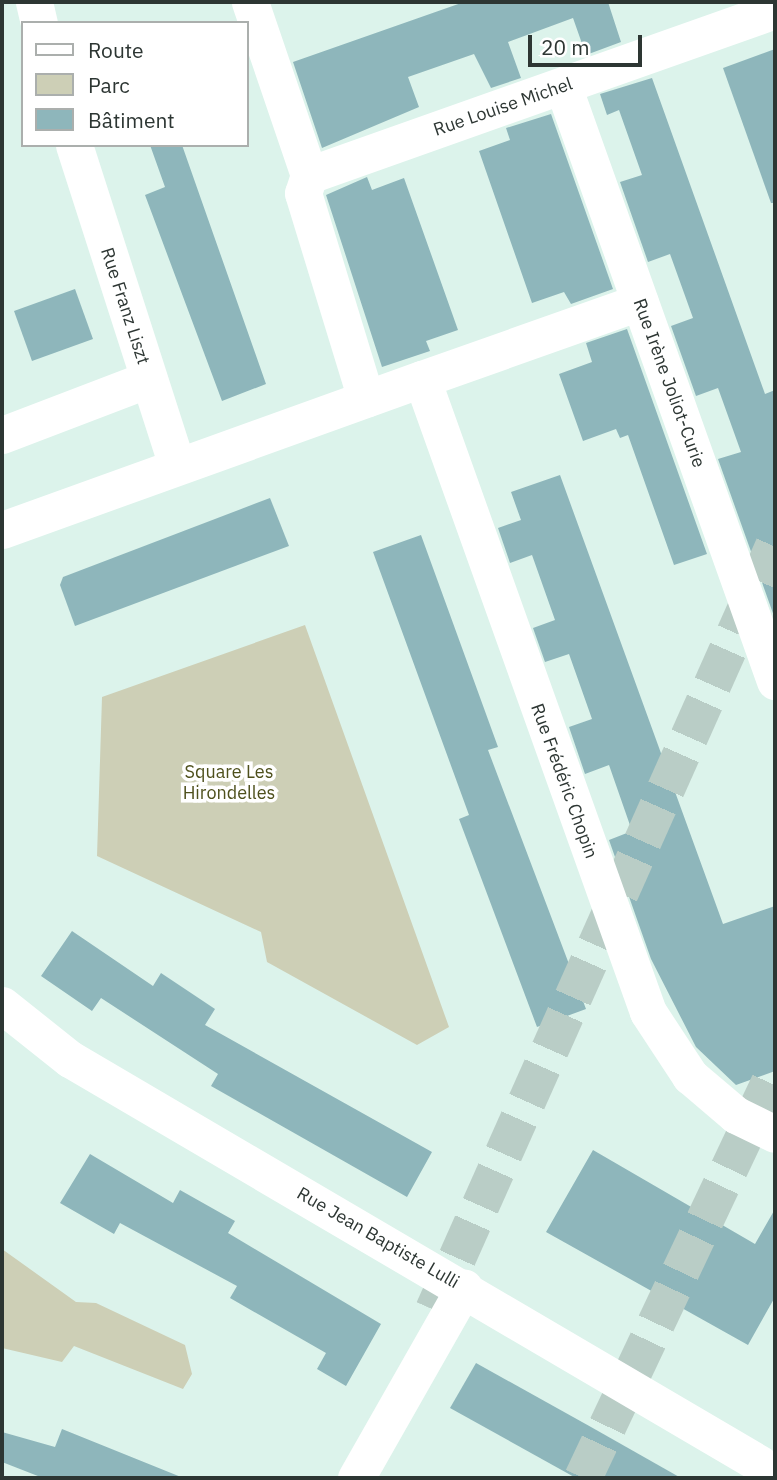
<!DOCTYPE html>
<meta charset="utf-8">
<style>
body{margin:0}
#map{position:relative;width:777px;height:1480px;overflow:hidden;background:#dcf3eb;font-family:"IBM Plex Sans",sans-serif}
div>[style]{position:absolute}
[style*='--x']{left:calc(var(--x)*1px);top:calc(var(--y)*1px);width:calc(var(--w)*1px);rotate:calc(var(--a)*1deg)}
.green>*{inset:0;background:#cdcfb6}
.building>*{inset:0;background:#8eb6bb}
.highway-tunnel>*{height:38px;margin-top:-19px;transform-origin:0;background:repeating-linear-gradient(90deg,#b9cdc6 0 38px,transparent 0 57px)}
.minor>*{height:37px;margin:-18.5px;padding:0 18.5px;transform-origin:18.5px;border-radius:18.5px;background:#fff}
span{translate:-50% -50%;white-space:nowrap;text-align:center;line-height:1.15;-webkit-text-stroke:7px #fff;paint-order:stroke}
.street-label{font-size:18px;color:#2d3633}
.park-label{font-size:18px;color:#4e501c}
.frame{position:absolute;inset:0;border:4px solid #2d3633;pointer-events:none}
.legend{position:absolute;left:21px;top:21px;width:228px;height:126px;box-sizing:border-box;background:#fff;border:2px solid #abafad;margin:0;padding:9px 12px;list-style:none;font-size:21px;color:#2d3633}
.legend li{display:flex;align-items:center;gap:14px;height:35px}
.legend b{width:35px;border:2px solid #abafad}
.scale{position:absolute;left:528px;top:35px;width:114px;height:32px;box-sizing:border-box;border:4px solid #2d3633;border-top:0;padding-left:9px;font-size:21px;line-height:24px;white-space:nowrap;color:#2d3633;-webkit-text-stroke:5px #fff;paint-order:stroke}
</style>
<div id="map">
<div class="green">
<i style="clip-path:polygon(305px 625px,449px 1027px,417px 1045px,267px 962px,261px 932px,97px 856px,102px 697px)"></i>
<i style="clip-path:polygon(2px 1249px,76px 1302px,96px 1303px,185px 1345px,192px 1374px,183px 1389px,74px 1346px,62px 1362px,2px 1348px)"></i>
</div>
<div class="building">
<i style="clip-path:polygon(464px 2px,608px 2px,621px 42px,586px 55px,573px 18px,508px 42px,521px 78px,491px 88px,474px 54px,408px 77px,419px 107px,322px 148px,293px 62px)"></i>
<i style="clip-path:polygon(775px 49px,775px 203px,771px 203px,723px 68px)"></i>
<i style="clip-path:polygon(652px 78px,765px 394px,775px 390px,775px 619px,718px 459px,741px 452px,718px 388px,696px 396px,671px 326px,693px 318px,670px 254px,648px 262px,620px 182px,642px 175px,619px 110px,607px 115px,600px 94px)"></i>
<i style="clip-path:polygon(551px 114px,613px 289px,571px 304px,564px 292px,532px 303px,479px 151px,510px 140px,506px 128px)"></i>
<i style="clip-path:polygon(150px 145px,182px 145px,266px 384px,222px 401px,145px 195px,165px 187px)"></i>
<i style="clip-path:polygon(367px 177px,372px 190px,404px 178px,458px 330px,426px 341px,430px 351px,382px 367px,326px 195px)"></i>
<i style="clip-path:polygon(75px 289px,93px 339px,32px 361px,14px 311px)"></i>
<i style="clip-path:polygon(627px 329px,707px 554px,674px 565px,628px 435px,620px 438px,616px 429px,583px 441px,559px 374px,592px 362px,586px 343px)"></i>
<i style="clip-path:polygon(560px 475px,723px 924px,775px 906px,775px 1071px,736px 1085px,696px 1047px,651px 959px,609px 840px,632px 831px,609px 765px,585px 774px,569px 727px,592px 719px,569px 654px,545px 662px,533px 628px,555px 620px,532px 555px,510px 563px,498px 528px,521px 520px,511px 492px)"></i>
<i style="clip-path:polygon(270px 498px,289px 546px,75px 626px,60px 585px,63px 577px)"></i>
<i style="clip-path:polygon(421px 535px,498px 747px,488px 750px,586px 1009px,537px 1027px,459px 819px,469px 815px,373px 552px)"></i>
<i style="clip-path:polygon(72px 931px,153px 986px,161px 973px,215px 1009px,205px 1025px,432px 1152px,407px 1197px,211px 1086px,218px 1074px,101px 998px,92px 1011px,41px 976px)"></i>
<i style="clip-path:polygon(593px 1150px,755px 1244px,775px 1209px,775px 1297px,748px 1345px,546px 1232px)"></i>
<i style="clip-path:polygon(90px 1154px,173px 1203px,180px 1190px,235px 1221px,228px 1233px,381px 1324px,346px 1386px,317px 1369px,326px 1353px,230px 1298px,237px 1286px,120px 1223px,114px 1234px,60px 1203px)"></i>
<i style="clip-path:polygon(476px 1363px,591px 1427px,681px 1478px,576px 1478px,450px 1408px)"></i>
<i style="clip-path:polygon(62px 1429px,181px 1477px,180px 1478px,43px 1478px,2px 1462px,2px 1432px,55px 1447px)"></i>
</div>
<div class="highway-tunnel">
<i style="--x:434;--y:1310;--w:838;--a:-66"></i>
<i style="--x:583;--y:1478;--w:449;--a:-64.7"></i>
</div>
<div class="minor">
<i style="--x:34;--y:2;--w:22;--a:77"></i>
<i style="--x:250;--y:2;--w:183;--a:71.2"></i>
<i style="--x:309;--y:175;--w:494;--a:-19.5"></i>
<i style="--x:563;--y:86;--w:632;--a:70.39"></i>
<i style="--x:74;--y:145;--w:336;--a:72.2"></i>
<i style="--x:309;--y:175;--w:19;--a:108"></i>
<i style="--x:303;--y:193;--w:215;--a:73"></i>
<i style="--x:422;--y:379;--w:231;--a:-19.5"></i>
<i style="--x:2;--y:435;--w:157;--a:-20.9"></i>
<i style="--x:2;--y:530;--w:446;--a:-19.8"></i>
<i style="--x:422;--y:379;--w:672;--a:70.35"></i>
<i style="--x:648;--y:1012;--w:77;--a:56.7"></i>
<i style="--x:690;--y:1076;--w:60;--a:40.3"></i>
<i style="--x:736;--y:1115;--w:43;--a:26"></i>
<i style="--x:2;--y:1005;--w:87;--a:38.5"></i>
<i style="--x:70;--y:1059;--w:800;--a:30.41"></i>
<i style="--x:356;--y:1478;--w:219;--a:-60.4"></i>
</div>
<div class="street-label">
<span style="left:503px;top:107px;rotate:-19deg">Rue Louise Michel</span>
<span style="left:125px;top:306px;rotate:72deg">Rue Franz Liszt</span>
<span style="left:669px;top:383px;rotate:70deg">Rue Irène Joliot-Curie</span>
<span style="left:564px;top:781px;rotate:70deg">Rue Frédéric Chopin</span>
<span style="left:378px;top:1238px;rotate:30deg">Rue Jean Baptiste Lulli</span>
</div>
<div class="park-label">
<span style="left:229px;top:783px">Square Les<br>Hirondelles</span>
</div>
<div class="frame"></div>
<ul class="legend">
<li><b style="height:9px;background:#fff"></b>Route</li>
<li><b style="height:19px;background:#cdcfb6"></b>Parc</li>
<li><b style="height:19px;background:#8eb6bb"></b>Bâtiment</li>
</ul>
<div class="scale">20 m</div>
</div>
